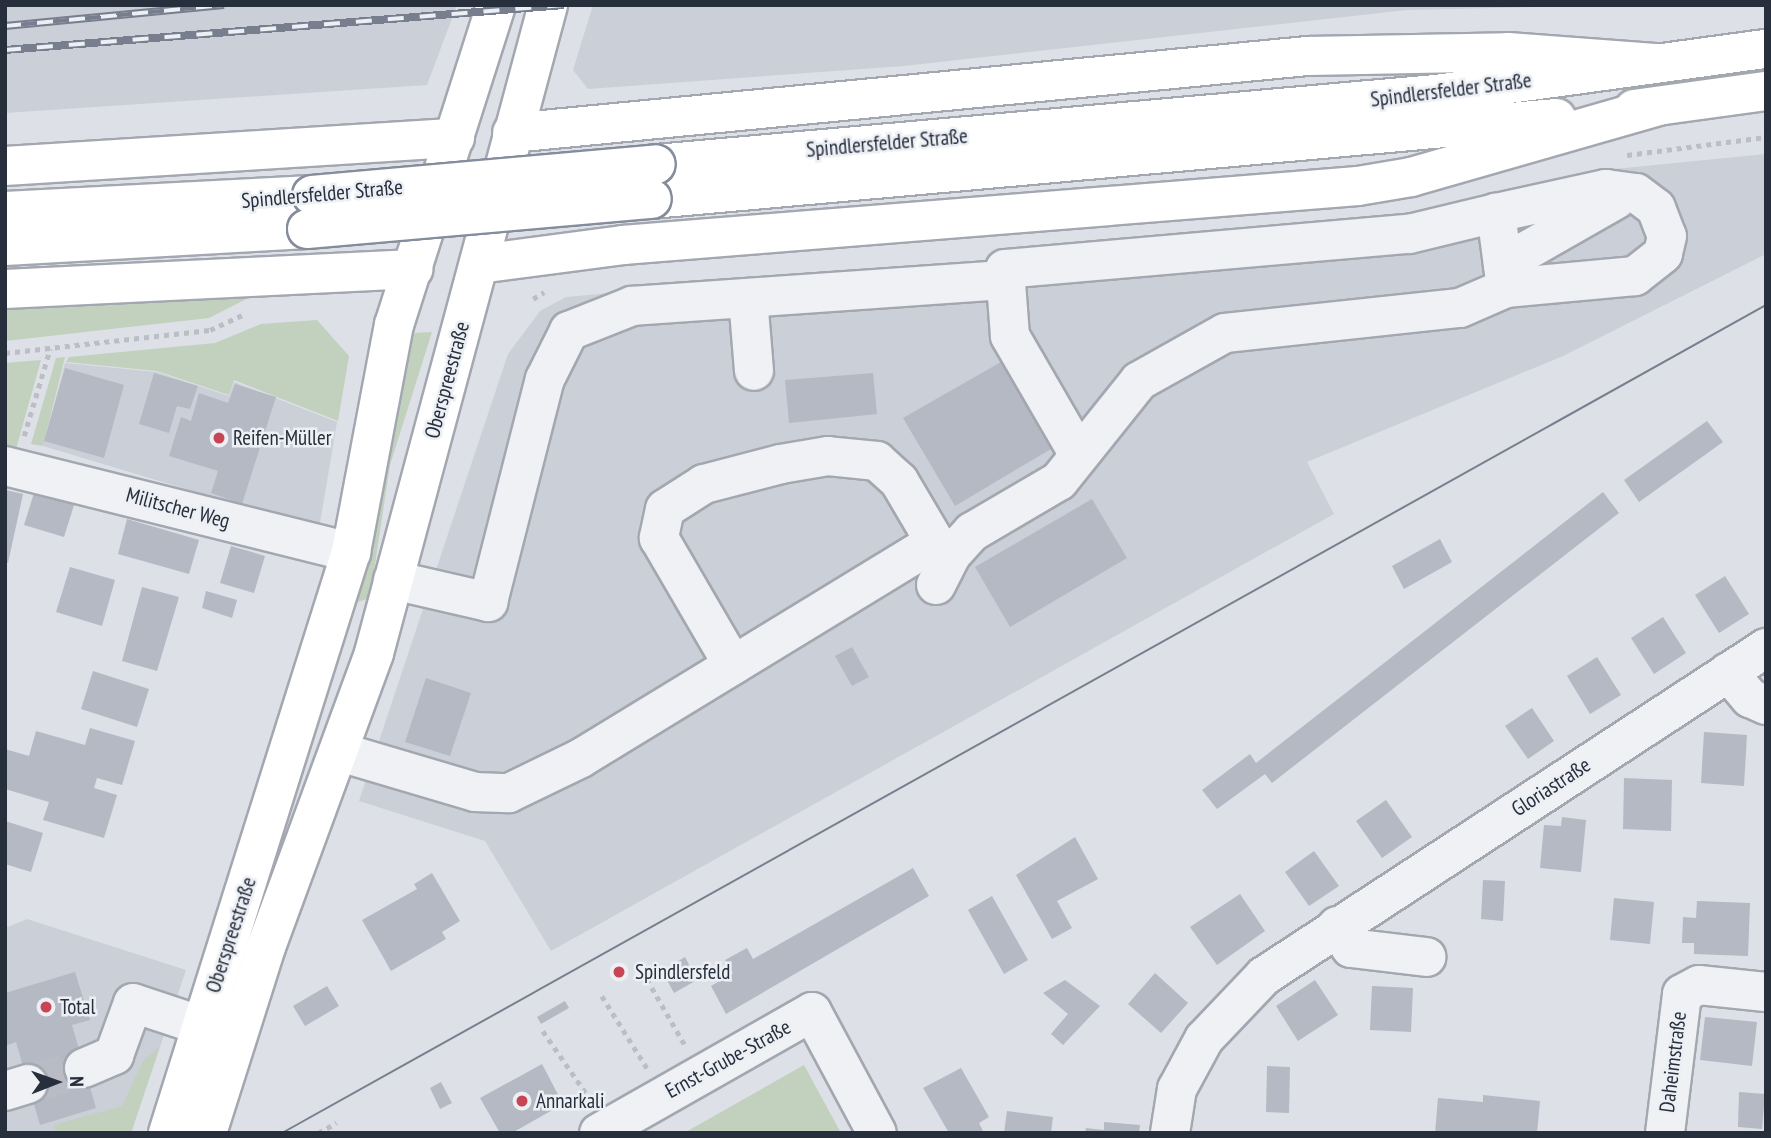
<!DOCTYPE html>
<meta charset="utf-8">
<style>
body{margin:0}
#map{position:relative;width:1771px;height:1138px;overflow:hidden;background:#dde0e6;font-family:"PT Sans Narrow",sans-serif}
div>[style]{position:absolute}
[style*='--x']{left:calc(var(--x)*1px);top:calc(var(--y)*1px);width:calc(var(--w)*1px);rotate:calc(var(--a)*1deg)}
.built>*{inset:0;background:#cbcfd8}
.green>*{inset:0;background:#c2d0be}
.building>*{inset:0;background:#b4b9c3}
.minor-tunnel>*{height:38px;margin-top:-19px;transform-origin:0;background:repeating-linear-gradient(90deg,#b9bcc4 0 38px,transparent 0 57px)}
.path>*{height:4.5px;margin-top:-2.25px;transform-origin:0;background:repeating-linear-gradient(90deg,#bbbec5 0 5px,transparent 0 10px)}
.roads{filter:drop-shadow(2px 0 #a3a7b0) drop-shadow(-2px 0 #a3a7b0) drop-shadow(0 2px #a3a7b0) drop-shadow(0 -2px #a3a7b0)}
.minor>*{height:38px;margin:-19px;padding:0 19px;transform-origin:19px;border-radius:19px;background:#eff1f5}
.major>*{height:38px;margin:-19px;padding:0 19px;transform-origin:19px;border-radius:19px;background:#fff}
.highway>*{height:38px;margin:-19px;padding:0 19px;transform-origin:19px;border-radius:19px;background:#fff}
.tram>*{height:2px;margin:-1px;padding:0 1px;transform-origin:1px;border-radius:1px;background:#777f8f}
.rail>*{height:8px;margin-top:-4px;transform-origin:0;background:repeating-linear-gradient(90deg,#eceff4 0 16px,#777f8f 0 32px);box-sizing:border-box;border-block:2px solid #777f8f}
.bridges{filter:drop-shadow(2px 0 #858d9c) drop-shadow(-2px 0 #858d9c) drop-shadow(0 2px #858d9c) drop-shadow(0 -2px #858d9c)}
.highway-bridge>*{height:38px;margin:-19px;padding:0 19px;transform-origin:19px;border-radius:19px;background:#fff}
.dots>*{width:19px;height:19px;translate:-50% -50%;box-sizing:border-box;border:4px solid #eceff4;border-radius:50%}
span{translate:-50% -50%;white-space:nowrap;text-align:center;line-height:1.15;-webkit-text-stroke:5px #eceff4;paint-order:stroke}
.street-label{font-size:21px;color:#272e3c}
.poi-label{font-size:21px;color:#272e3c}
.left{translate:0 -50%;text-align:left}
.frame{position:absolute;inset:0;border:7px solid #272e3c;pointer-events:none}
.north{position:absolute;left:21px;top:1047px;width:70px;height:70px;-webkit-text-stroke:5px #eceff4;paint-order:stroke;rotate:89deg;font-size:19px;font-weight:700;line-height:28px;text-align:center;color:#272e3c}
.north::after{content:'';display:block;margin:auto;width:24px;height:32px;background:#272e3c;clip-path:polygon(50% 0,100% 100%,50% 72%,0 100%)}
</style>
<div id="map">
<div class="built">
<i style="clip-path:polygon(5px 5px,457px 5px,427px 85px,5px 113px)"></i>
<i style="clip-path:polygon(593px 5px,1619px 5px,1407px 10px,904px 66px,588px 89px,573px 70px)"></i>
<i style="clip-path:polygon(1766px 154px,1766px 254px,1563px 356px,1307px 462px,1334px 514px,551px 951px,485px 841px,359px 801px,508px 354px,540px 311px,566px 297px,1348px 228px,1604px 170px)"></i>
<i style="clip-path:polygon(65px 363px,157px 372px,229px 396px,234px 382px,337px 422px,319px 529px,43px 446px)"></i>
<i style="clip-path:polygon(27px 919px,186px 970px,131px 1133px,5px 1133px,5px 928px)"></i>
</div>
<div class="green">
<i style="clip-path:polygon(260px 292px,209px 318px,5px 341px,5px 307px)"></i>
<i style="clip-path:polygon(317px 320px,349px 356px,338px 421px,234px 380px,229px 395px,157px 371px,66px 362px,69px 357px,215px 343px,261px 324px)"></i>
<i style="clip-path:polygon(432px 332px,390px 465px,370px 598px,358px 602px,412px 333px)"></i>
<i style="clip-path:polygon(65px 357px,43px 446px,31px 444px,56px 358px)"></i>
<i style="clip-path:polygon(41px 360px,16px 449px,5px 447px,5px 363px)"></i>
<i style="clip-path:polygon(160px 1046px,131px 1133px,56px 1133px,54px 1125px,122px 1106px,143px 1061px)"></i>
<i style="clip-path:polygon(804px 1065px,841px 1133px,684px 1133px)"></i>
</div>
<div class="building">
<i style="clip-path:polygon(1001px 362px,1051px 449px,955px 506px,903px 418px)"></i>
<i style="clip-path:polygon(65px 368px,124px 385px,104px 458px,44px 441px)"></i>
<i style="clip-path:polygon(154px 373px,198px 386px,190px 409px,177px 406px,169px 433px,139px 424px)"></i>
<i style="clip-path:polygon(873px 373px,877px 414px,789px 423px,785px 380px)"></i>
<i style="clip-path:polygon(235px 384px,276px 397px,242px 504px,211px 493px,218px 471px,169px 456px,181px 417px,191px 421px,199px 393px,228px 403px)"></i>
<i style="clip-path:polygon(1707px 421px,1723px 442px,1639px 502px,1624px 480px)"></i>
<i style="clip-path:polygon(6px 490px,23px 494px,8px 563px,5px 562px)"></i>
<i style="clip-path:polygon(1603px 492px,1619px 513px,1272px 783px,1265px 774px,1217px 809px,1202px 790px,1250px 754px,1256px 763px)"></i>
<i style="clip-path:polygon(34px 493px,74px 505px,64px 537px,24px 525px)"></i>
<i style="clip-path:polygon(1092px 499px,1127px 558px,1010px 627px,975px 567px)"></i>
<i style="clip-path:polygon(127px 519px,199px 540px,189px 574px,118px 554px)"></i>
<i style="clip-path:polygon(1440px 539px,1452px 562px,1404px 589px,1392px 566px)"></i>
<i style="clip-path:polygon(231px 546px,265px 556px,254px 593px,220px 583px)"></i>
<i style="clip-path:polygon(70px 567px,115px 580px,102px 626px,56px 612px)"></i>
<i style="clip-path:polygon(1725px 576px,1749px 614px,1719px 633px,1695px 595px)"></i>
<i style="clip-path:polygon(142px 587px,179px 597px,157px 671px,122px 661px)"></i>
<i style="clip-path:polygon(206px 591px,237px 600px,232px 618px,202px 608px)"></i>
<i style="clip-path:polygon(1663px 617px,1686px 653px,1654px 674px,1631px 638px)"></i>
<i style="clip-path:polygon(852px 647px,869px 677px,852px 686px,835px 656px)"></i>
<i style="clip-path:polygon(1597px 657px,1621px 695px,1590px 714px,1567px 676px)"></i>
<i style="clip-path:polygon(93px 671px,149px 689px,137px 727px,81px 709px)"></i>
<i style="clip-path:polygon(426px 678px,471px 693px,450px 756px,405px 742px)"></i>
<i style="clip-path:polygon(1532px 708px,1554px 741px,1528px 759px,1505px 726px)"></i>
<i style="clip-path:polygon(90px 728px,135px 741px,122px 785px,97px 778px,94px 788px,117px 795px,104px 838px,43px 820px,49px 802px,5px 789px,5px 749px,29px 756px,36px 731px,85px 745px)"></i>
<i style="clip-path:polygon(1704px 732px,1747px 735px,1744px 786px,1701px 783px)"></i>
<i style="clip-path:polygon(1624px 778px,1672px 780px,1671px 831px,1623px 829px)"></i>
<i style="clip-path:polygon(1386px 800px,1412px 837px,1382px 858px,1356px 821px)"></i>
<i style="clip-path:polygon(1562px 817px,1586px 820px,1581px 872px,1540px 868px,1544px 825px,1561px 826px)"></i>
<i style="clip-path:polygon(5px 821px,43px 833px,31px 872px,5px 864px)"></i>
<i style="clip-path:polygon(1075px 837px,1098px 879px,1057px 901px,1072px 928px,1052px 939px,1016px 875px)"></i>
<i style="clip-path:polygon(1314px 851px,1339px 886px,1309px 906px,1285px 872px)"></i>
<i style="clip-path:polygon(913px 868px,929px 896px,726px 1014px,711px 986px,733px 973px,725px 960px,747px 948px,753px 959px)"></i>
<i style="clip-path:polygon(432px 873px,460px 921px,442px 932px,446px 939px,391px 971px,362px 920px,417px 889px,414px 884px)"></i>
<i style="clip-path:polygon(1483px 880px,1505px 881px,1503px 921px,1481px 919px)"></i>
<i style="clip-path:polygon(1240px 894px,1265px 931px,1217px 965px,1190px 927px)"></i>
<i style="clip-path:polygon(992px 896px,1028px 960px,1004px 974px,968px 910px)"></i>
<i style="clip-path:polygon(1614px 898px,1654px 902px,1650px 944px,1610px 940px)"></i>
<i style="clip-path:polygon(1697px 901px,1750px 903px,1748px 956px,1694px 954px,1694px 943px,1682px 943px,1683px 917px,1696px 918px)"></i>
<i style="clip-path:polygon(685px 957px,697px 980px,674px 993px,662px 971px)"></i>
<i style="clip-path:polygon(75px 972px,90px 1020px,72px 1025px,96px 1108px,40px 1125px,16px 1042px,5px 1046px,5px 993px)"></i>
<i style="clip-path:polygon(1155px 973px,1188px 1003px,1161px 1033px,1128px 1004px)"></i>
<i style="clip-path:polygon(1065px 980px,1100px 1006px,1063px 1045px,1051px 1034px,1068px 1014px,1043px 993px)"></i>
<i style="clip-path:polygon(1315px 980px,1338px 1015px,1298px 1041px,1276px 1006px)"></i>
<i style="clip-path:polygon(327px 986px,339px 1006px,305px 1026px,293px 1006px)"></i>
<i style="clip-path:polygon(1372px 986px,1413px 988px,1411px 1032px,1370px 1030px)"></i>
<i style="clip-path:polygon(565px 1001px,569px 1008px,541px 1024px,537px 1017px)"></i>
<i style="clip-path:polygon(1705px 1017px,1757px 1022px,1752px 1066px,1700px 1060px)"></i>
<i style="clip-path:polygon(542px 1064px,563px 1104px,512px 1133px,500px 1133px,480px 1098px)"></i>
<i style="clip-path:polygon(1267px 1066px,1290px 1067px,1289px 1113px,1266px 1112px)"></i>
<i style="clip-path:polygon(961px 1068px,989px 1117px,979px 1123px,984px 1133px,949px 1133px,923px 1088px)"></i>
<i style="clip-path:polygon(441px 1082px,452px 1103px,440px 1109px,430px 1088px)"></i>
<i style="clip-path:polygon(1739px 1092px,1765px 1094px,1762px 1129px,1738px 1127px)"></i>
<i style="clip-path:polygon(1483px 1095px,1540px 1101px,1537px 1133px,1435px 1133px,1438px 1098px,1483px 1102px)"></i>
<i style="clip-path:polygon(1007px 1111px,1053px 1117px,1051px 1133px,1004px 1133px)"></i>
<i style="clip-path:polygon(1104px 1122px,1140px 1125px,1139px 1133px,1085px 1133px,1086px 1128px,1104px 1130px)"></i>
</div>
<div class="minor-tunnel">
<i style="--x:28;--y:1084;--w:58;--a:-15.9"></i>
</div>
<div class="path">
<i style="--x:1627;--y:155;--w:140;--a:-7.4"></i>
<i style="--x:533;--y:299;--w:13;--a:-32"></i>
<i style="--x:5;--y:353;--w:206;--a:-6.4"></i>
<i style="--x:210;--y:330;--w:38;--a:-25"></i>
<i style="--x:24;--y:436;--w:91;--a:-73.4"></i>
<i style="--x:647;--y:979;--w:76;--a:60.1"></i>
<i style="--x:602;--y:996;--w:85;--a:58"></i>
<i style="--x:543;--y:1031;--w:83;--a:55.3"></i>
<i style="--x:318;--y:1133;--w:21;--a:-29"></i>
</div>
<div class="roads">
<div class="minor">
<i style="--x:1503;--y:264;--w:131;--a:-29.7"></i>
<i style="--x:748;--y:298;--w:73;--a:85.3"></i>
<i style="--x:1079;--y:455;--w:138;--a:-120.1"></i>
<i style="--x:1010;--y:336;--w:67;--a:-94.3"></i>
<i style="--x:1005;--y:269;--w:406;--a:-5"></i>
<i style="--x:1409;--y:234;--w:89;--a:-13.6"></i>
<i style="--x:5;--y:466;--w:357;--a:14"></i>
<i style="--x:393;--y:580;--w:98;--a:13"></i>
<i style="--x:488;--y:602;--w:230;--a:-75.7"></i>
<i style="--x:545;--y:379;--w:54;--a:-63.4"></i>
<i style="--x:569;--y:331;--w:68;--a:-21.6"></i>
<i style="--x:632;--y:306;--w:375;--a:-4"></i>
<i style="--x:936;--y:585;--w:35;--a:-63"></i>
<i style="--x:952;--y:554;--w:30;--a:-48"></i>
<i style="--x:972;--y:532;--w:101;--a:-30.4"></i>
<i style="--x:1059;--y:481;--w:128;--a:-51.3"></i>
<i style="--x:1139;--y:381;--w:98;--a:-29.2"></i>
<i style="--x:1225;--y:333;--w:236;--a:-6.1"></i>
<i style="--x:1460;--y:308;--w:50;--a:-23.5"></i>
<i style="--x:1506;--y:288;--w:76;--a:-97.6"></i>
<i style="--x:1496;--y:213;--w:113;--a:-12.3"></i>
<i style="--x:1606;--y:189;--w:30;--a:8"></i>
<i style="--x:1636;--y:193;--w:25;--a:37"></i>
<i style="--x:1656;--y:208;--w:30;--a:69"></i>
<i style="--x:1667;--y:236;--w:18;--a:103"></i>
<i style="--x:1663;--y:254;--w:36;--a:142"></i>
<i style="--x:1635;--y:276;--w:130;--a:174.7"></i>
<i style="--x:1728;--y:672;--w:34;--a:50"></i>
<i style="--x:1750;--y:698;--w:17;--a:24"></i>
<i style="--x:340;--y:752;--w:141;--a:16.5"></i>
<i style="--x:475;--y:792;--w:34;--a:2"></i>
<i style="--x:509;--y:793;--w:80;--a:-25.9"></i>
<i style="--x:581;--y:758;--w:415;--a:-31.4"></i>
<i style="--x:935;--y:542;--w:71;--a:-120.5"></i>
<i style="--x:899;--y:481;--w:30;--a:-138"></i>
<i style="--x:877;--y:461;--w:49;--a:-174.2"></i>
<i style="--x:828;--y:456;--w:48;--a:170.3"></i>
<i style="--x:781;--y:464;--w:80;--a:165.4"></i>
<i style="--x:704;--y:484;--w:46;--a:147.3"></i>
<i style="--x:665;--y:509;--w:30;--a:102"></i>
<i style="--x:659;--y:538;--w:147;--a:59.8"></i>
<i style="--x:1337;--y:926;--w:26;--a:58"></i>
<i style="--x:1351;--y:948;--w:76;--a:6.8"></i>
<i style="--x:84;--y:1068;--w:33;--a:-23"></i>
<i style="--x:114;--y:1055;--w:55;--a:-69.9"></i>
<i style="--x:133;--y:1003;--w:73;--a:18.4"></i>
<i style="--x:5;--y:1091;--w:24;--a:-17"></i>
<i style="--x:599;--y:1133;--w:245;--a:-29.6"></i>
<i style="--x:812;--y:1012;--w:137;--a:61.8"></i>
<i style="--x:1170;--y:1133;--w:45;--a:-81"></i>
<i style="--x:1177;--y:1089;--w:57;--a:-61.6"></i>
<i style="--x:1204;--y:1039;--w:87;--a:-46.4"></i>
<i style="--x:1264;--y:976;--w:600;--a:-33.16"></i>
<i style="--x:1665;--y:1133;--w:140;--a:-83"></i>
<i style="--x:1682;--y:994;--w:19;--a:-28"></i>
<i style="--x:1699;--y:985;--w:67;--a:6"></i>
</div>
<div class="major">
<i style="--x:168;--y:1133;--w:609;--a:-72.52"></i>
<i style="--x:351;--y:552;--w:231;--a:-79.3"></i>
<i style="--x:394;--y:325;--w:336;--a:-72.3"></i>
<i style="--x:207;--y:1133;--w:195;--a:-72.4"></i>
<i style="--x:266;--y:947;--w:313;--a:-69.8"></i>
<i style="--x:374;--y:653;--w:671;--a:-74.97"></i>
</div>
<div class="highway">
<i style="--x:1634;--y:109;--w:133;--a:-7.8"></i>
<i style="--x:512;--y:133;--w:800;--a:-5.53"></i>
<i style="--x:1308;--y:56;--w:200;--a:-1.1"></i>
<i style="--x:1508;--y:52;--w:147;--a:4.3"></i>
<i style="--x:656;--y:164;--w:783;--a:-5.13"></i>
<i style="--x:1436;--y:94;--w:333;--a:-7.8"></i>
<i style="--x:5;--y:166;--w:451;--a:-3.6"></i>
<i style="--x:652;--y:199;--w:908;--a:-5.12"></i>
<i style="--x:5;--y:211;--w:307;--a:-3"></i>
<i style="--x:5;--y:246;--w:302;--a:-3.2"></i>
<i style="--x:479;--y:264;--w:145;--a:-7.5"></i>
<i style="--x:623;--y:245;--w:737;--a:-4.59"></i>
<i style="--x:1358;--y:186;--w:54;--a:-9.6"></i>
<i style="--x:1411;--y:177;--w:257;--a:-16"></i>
<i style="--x:5;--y:289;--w:409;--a:-2.8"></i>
</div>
</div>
<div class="tram">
<i style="--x:282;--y:1133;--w:1699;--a:-29.16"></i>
</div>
<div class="rail">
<i style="--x:5;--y:26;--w:220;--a:-5.5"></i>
<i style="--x:5;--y:50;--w:561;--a:-4.6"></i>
</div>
<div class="bridges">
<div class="highway-bridge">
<i style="--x:312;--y:195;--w:345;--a:-5.1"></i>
<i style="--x:307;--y:229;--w:346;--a:-5"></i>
</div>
</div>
<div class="dots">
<i style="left:219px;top:438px;background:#c84555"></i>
<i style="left:619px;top:972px;background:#c84555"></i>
<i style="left:46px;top:1007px;background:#c84555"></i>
<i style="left:522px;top:1101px;background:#c84555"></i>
</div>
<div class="street-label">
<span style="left:1451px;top:90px;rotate:-7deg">Spindlersfelder Straße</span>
<span style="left:887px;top:143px;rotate:-5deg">Spindlersfelder Straße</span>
<span style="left:322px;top:194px;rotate:-5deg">Spindlersfelder Straße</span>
<span style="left:447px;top:380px;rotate:-75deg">Oberspreestraße</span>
<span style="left:178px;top:508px;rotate:15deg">Militscher Weg</span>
<span style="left:1551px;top:787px;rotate:-33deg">Gloriastraße</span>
<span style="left:231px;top:935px;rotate:-72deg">Oberspreestraße</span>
<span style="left:728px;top:1059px;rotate:-29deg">Ernst-Grube-Straße</span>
<span style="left:1673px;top:1062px;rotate:-83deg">Daheimstraße</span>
</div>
<div class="poi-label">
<span class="left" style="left:233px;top:438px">Reifen-Müller</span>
<span class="left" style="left:635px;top:972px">Spindlersfeld</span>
<span class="left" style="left:60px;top:1007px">Total</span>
<span class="left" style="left:536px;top:1101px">Annarkali</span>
</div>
<div class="frame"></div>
<div class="north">N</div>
</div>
